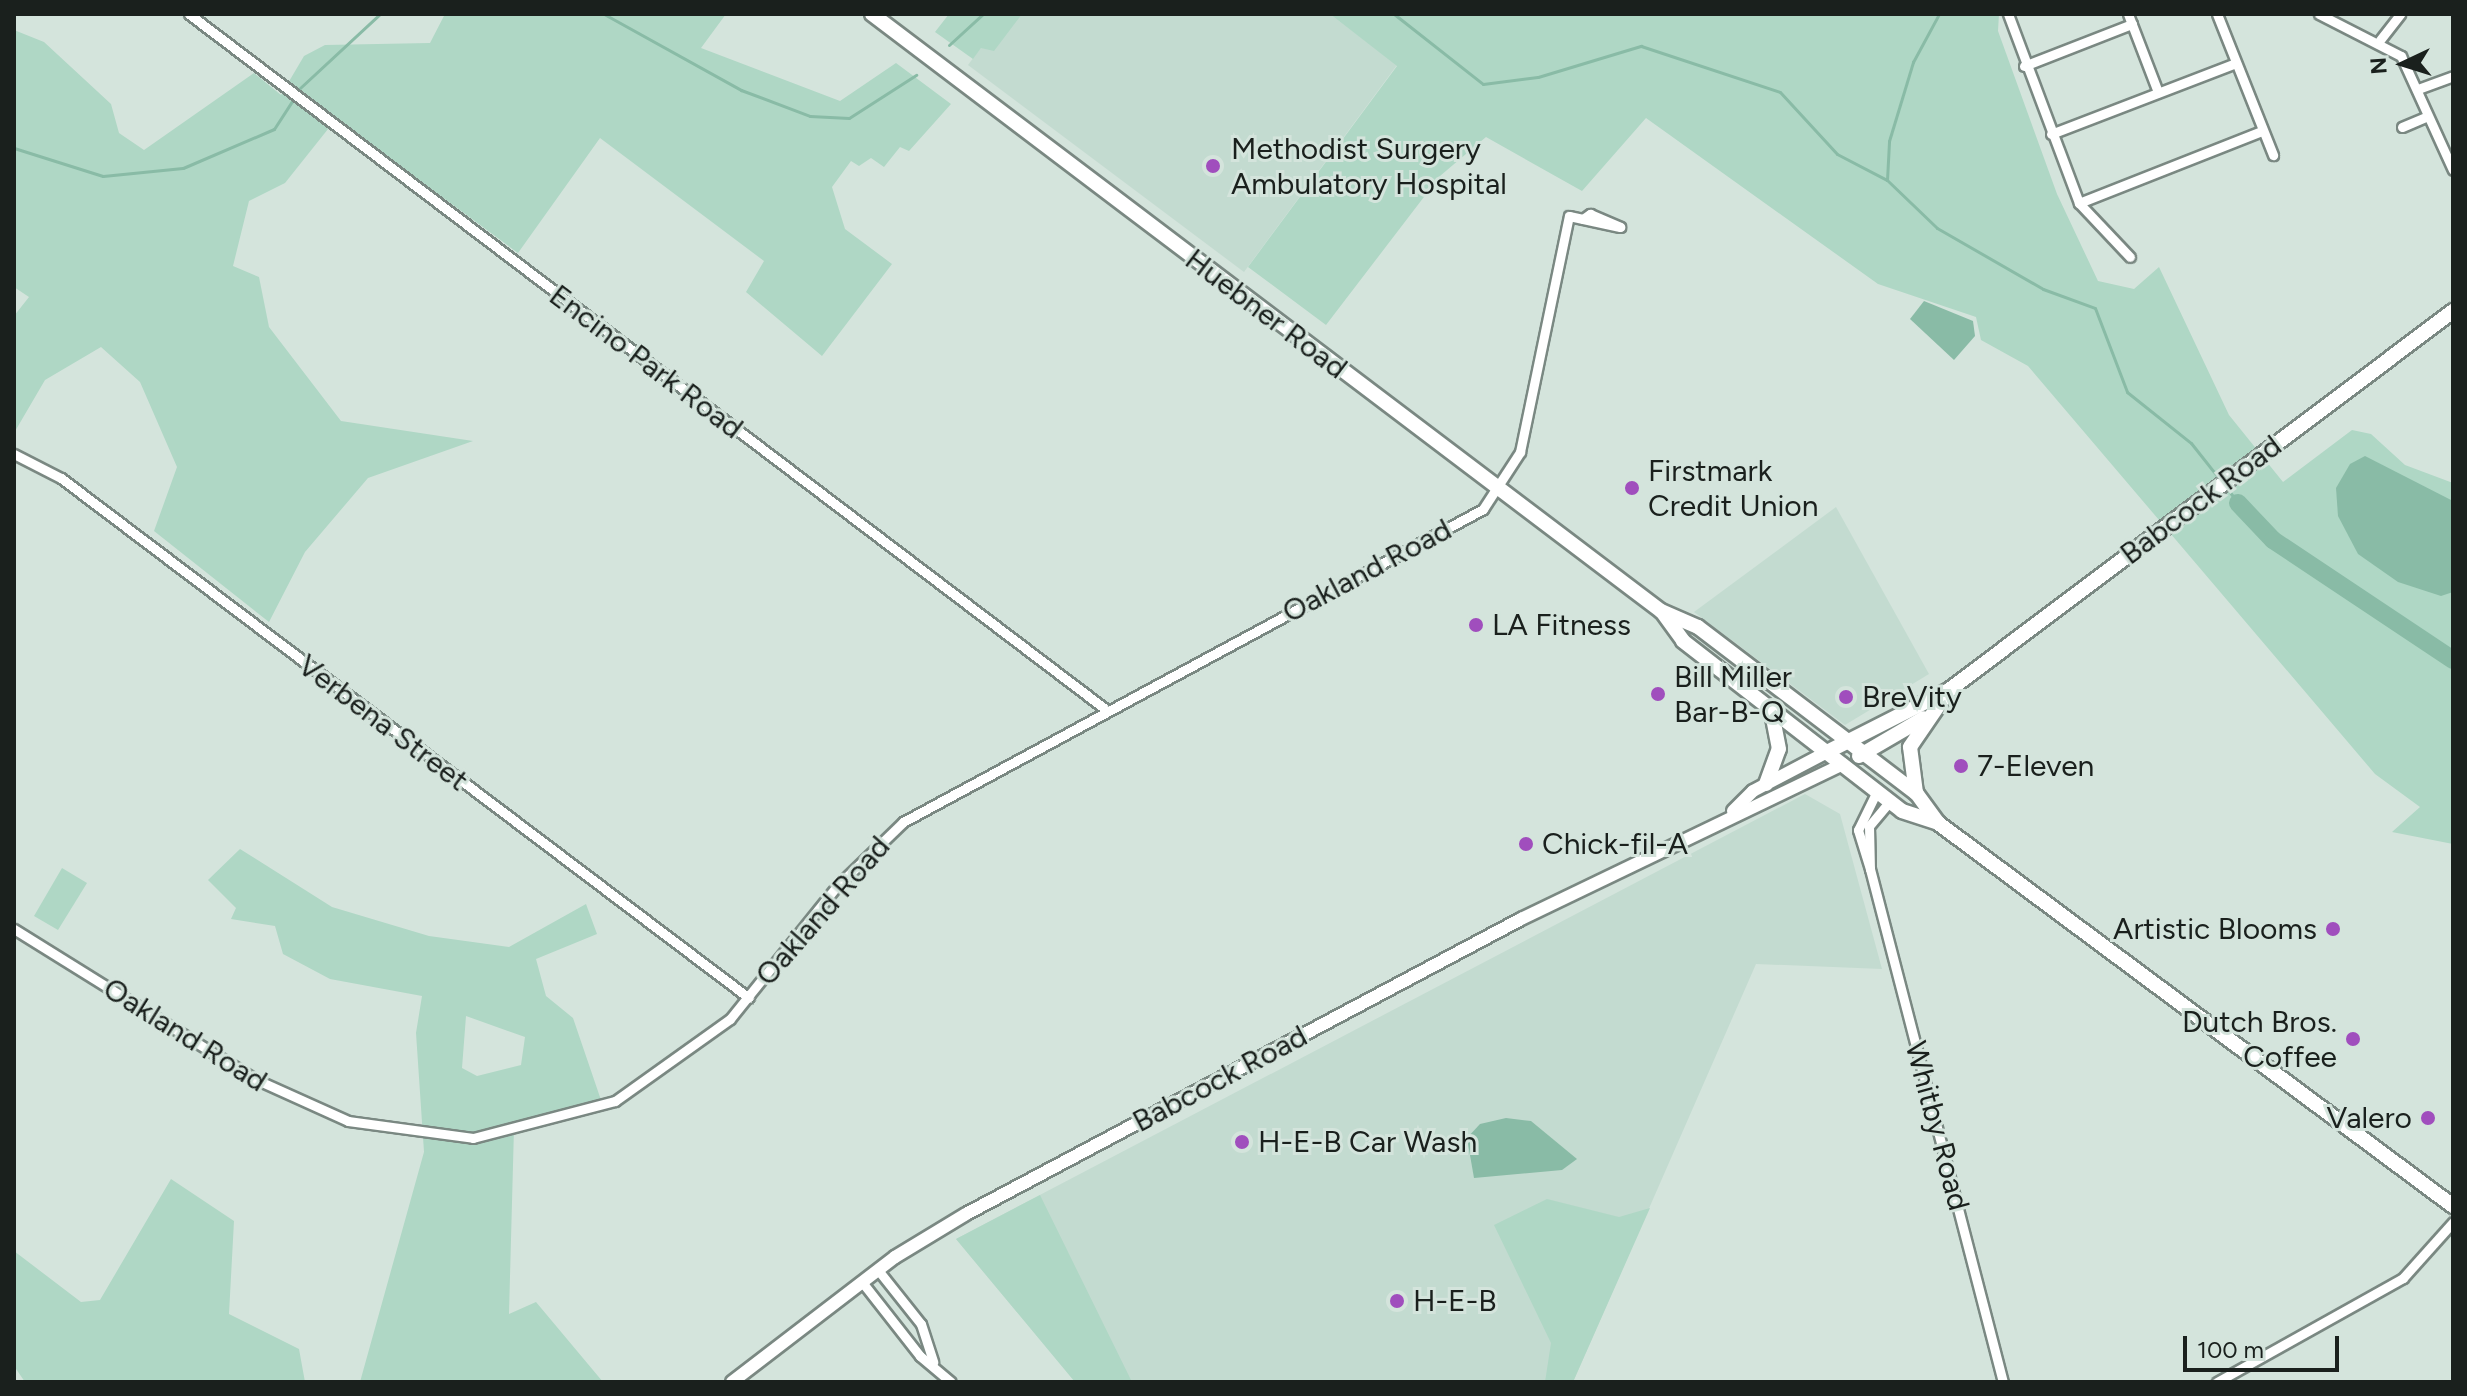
<!DOCTYPE html>
<style>
body{margin:0}
#map{position:relative;width:2467px;height:1396px;overflow:hidden;background:#d4e4dc;font-family:Figtree,sans-serif}
div>[style]{position:absolute}
[style*='--x']{left:calc(var(--x)*1px);top:calc(var(--y)*1px);width:calc(var(--w)*1px);rotate:calc(var(--a)*1deg)}
.built>*{inset:0;background:#c3dbd0}
.green>*{inset:0;background:#afd7c5}
.water>*{inset:0;background:#89bba6}
.stream>*{height:3px;margin:-1.5px;padding:0 1.5px;transform-origin:1.5px;border-radius:1.5px;background:#89bba6}
.river>*{height:18px;margin:-9px;padding:0 9px;transform-origin:9px;border-radius:9px;background:#89bba6}
.roads{filter:drop-shadow(2px 0 #7a8882) drop-shadow(-2px 0 #7a8882) drop-shadow(0 2px #7a8882) drop-shadow(0 -2px #7a8882)}
.minor>*{height:9px;margin:-4.5px;padding:0 4.5px;transform-origin:4.5px;border-radius:4.5px;background:#fff}
.secondary>*{height:12px;margin:-6px;padding:0 6px;transform-origin:6px;border-radius:6px;background:#fff}
.primary>*{height:14px;margin:-7px;padding:0 7px;transform-origin:7px;border-radius:7px;background:#fff}
.dots>*{width:22px;height:22px;translate:-50% -50%;box-sizing:border-box;border:4px solid #d4e4dc;border-radius:50%}
span{translate:-50% -50%;white-space:nowrap;text-align:center;line-height:1.15;-webkit-text-stroke:6px #d4e4dc;paint-order:stroke}
.poi-label{font-size:30px;color:#1a201d}
.left{translate:0 -50%;text-align:left}
.right{translate:-100% -50%;text-align:right}
.street-label{font-size:30px;color:#1a201d}
.frame{position:absolute;inset:0;border:16px solid #1a201d;pointer-events:none}
.north{position:absolute;left:2363px;top:24px;width:80px;height:80px;-webkit-text-stroke:6px #d4e4dc;paint-order:stroke;rotate:266deg;font-size:22px;font-weight:700;line-height:32px;text-align:center;color:#1a201d}
.north::after{content:'';display:block;margin:auto;width:28px;height:36px;background:#1a201d;clip-path:polygon(50% 0,100% 100%,50% 72%,0 100%)}
.scale{position:absolute;left:2183px;top:1336px;width:156px;height:36px;box-sizing:border-box;border:4px solid #1a201d;border-top:0;padding-left:10px;font-size:24px;line-height:28px;white-space:nowrap;color:#1a201d;-webkit-text-stroke:6px #d4e4dc;paint-order:stroke}
</style>
<div id="map">
<div class="built">
<i style="clip-path:polygon(1006px 14px,1330px 14px,1397px 65px,1244px 272px,968px 65px)"></i>
<i style="clip-path:polygon(1836px 507px,1929px 674px,1845px 725px,1694px 612px)"></i>
<i style="clip-path:polygon(1805px 794px,1840px 814px,1882px 969px,1756px 964px,1573px 1382px,1075px 1382px,956px 1239px)"></i>
</div>
<div class="green">
<i style="clip-path:polygon(445px 14px,726px 14px,701px 48px,840px 101px,896px 63px,951px 104px,909px 151px,900px 147px,884px 167px,871px 158px,859px 166px,851px 161px,832px 187px,845px 229px,892px 264px,822px 356px,746px 292px,764px 261px,600px 138px,518px 253px,336px 119px,285px 183px,249px 201px,233px 266px,259px 277px,269px 327px,341px 421px,473px 441px,368px 478px,305px 552px,269px 622px,154px 531px,177px 467px,140px 382px,101px 347px,45px 380px,14px 433px,14px 316px,29px 297px,14px 287px,14px 30px,44px 42px,111px 104px,119px 133px,144px 150px,254px 73px,281px 95px,304px 56px,325px 45px,430px 43px)"></i>
<i style="clip-path:polygon(949px 14px,1022px 14px,994px 51px,981px 48px,973px 59px,935px 32px)"></i>
<i style="clip-path:polygon(1330px 14px,1999px 14px,1998px 31px,2057px 194px,2098px 281px,2134px 289px,2159px 267px,2229px 415px,2283px 482px,2352px 430px,2371px 434px,2405px 465px,2453px 483px,2453px 844px,2392px 832px,2420px 807px,2375px 774px,2028px 366px,1981px 340px,1976px 317px,1878px 284px,1646px 118px,1582px 191px,1486px 137px,1440px 176px,1326px 325px,1248px 267px,1397px 66px)"></i>
<i style="clip-path:polygon(evenodd,240px 849px,332px 907px,429px 936px,509px 947px,586px 904px,597px 934px,536px 959px,546px 996px,573px 1018px,602px 1103px,514px 1128px,509px 1314px,536px 1302px,603px 1382px,360px 1382px,424px 1152px,416px 1033px,422px 996px,330px 979px,283px 954px,275px 926px,231px 919px,236px 908px,208px 880px,240px 849px,466px 1016px,525px 1037px,521px 1065px,477px 1076px,462px 1068px,466px 1016px)"></i>
<i style="clip-path:polygon(62px 868px,87px 883px,58px 930px,34px 916px)"></i>
<i style="clip-path:polygon(171px 1179px,234px 1221px,229px 1314px,299px 1349px,305px 1382px,25px 1382px,14px 1366px,14px 1251px,81px 1302px,100px 1300px)"></i>
<i style="clip-path:polygon(1040px 1195px,1131px 1380px,1133px 1382px,1075px 1382px,956px 1239px)"></i>
<i style="clip-path:polygon(1547px 1199px,1619px 1217px,1650px 1208px,1573px 1382px,1545px 1382px,1551px 1343px,1494px 1225px)"></i>
</div>
<div class="water">
<i style="clip-path:polygon(1924px 301px,1973px 321px,1975px 336px,1954px 360px,1910px 319px)"></i>
<i style="clip-path:polygon(2365px 456px,2453px 501px,2453px 592px,2441px 596px,2398px 582px,2358px 554px,2338px 516px,2336px 488px,2350px 464px)"></i>
<i style="clip-path:polygon(1506px 1118px,1531px 1121px,1577px 1159px,1562px 1170px,1474px 1178px,1467px 1138px,1480px 1124px)"></i>
</div>
<div class="stream">
<i style="--x:604;--y:14;--w:157;--a:29"></i>
<i style="--x:741;--y:90;--w:74;--a:20.6"></i>
<i style="--x:810;--y:116;--w:39;--a:3"></i>
<i style="--x:849;--y:118;--w:80;--a:-32.7"></i>
<i style="--x:1394;--y:14;--w:113;--a:38.2"></i>
<i style="--x:1483;--y:84;--w:55;--a:-7.3"></i>
<i style="--x:1538;--y:77;--w:108;--a:-16.8"></i>
<i style="--x:1641;--y:46;--w:146;--a:18.3"></i>
<i style="--x:1780;--y:92;--w:84;--a:47.4"></i>
<i style="--x:1837;--y:154;--w:56;--a:27.5"></i>
<i style="--x:1887;--y:180;--w:69;--a:43.8"></i>
<i style="--x:1937;--y:228;--w:122;--a:29.9"></i>
<i style="--x:2043;--y:289;--w:55;--a:20.1"></i>
<i style="--x:2095;--y:308;--w:90;--a:69.1"></i>
<i style="--x:2127;--y:392;--w:82;--a:38.6"></i>
<i style="--x:2191;--y:443;--w:48;--a:51.7"></i>
<i style="--x:949;--y:45;--w:46;--a:-42.4"></i>
<i style="--x:300;--y:88;--w:109;--a:-42.8"></i>
<i style="--x:14;--y:148;--w:93;--a:17.5"></i>
<i style="--x:103;--y:176;--w:80;--a:-5.7"></i>
<i style="--x:183;--y:168;--w:99;--a:-23.2"></i>
<i style="--x:274;--y:129;--w:35;--a:-57"></i>
<i style="--x:1887;--y:180;--w:39;--a:-87"></i>
<i style="--x:1889;--y:141;--w:83;--a:-73.1"></i>
<i style="--x:1913;--y:62;--w:55;--a:-61.6"></i>
<i style="--x:2226;--y:487;--w:20;--a:53"></i>
</div>
<div class="river">
<i style="--x:2238;--y:503;--w:51;--a:46.6"></i>
<i style="--x:2273;--y:540;--w:216;--a:33.7"></i>
</div>
<div class="roads">
<div class="minor">
<i style="--x:189;--y:14;--w:1148;--a:37.18"></i>
<i style="--x:2008;--y:14;--w:202;--a:69.4"></i>
<i style="--x:2079;--y:203;--w:74;--a:46.6"></i>
<i style="--x:2128;--y:14;--w:84;--a:69"></i>
<i style="--x:2217;--y:14;--w:152;--a:68.3"></i>
<i style="--x:2319;--y:14;--w:92;--a:27.1"></i>
<i style="--x:2401;--y:56;--w:125;--a:65.5"></i>
<i style="--x:2380;--y:40;--w:33;--a:-52"></i>
<i style="--x:2024;--y:66;--w:116;--a:-21.3"></i>
<i style="--x:2418;--y:89;--w:37;--a:-20"></i>
<i style="--x:2402;--y:127;--w:26;--a:-23"></i>
<i style="--x:2051;--y:134;--w:198;--a:-21"></i>
<i style="--x:2079;--y:203;--w:197;--a:-21.5"></i>
<i style="--x:1583;--y:219;--w:9;--a:-36"></i>
<i style="--x:1590;--y:214;--w:33;--a:23"></i>
<i style="--x:14;--y:454;--w:53;--a:27.1"></i>
<i style="--x:61;--y:478;--w:862;--a:37.08"></i>
<i style="--x:1890;--y:801;--w:33;--a:130"></i>
<i style="--x:1869;--y:826;--w:43;--a:88.7"></i>
<i style="--x:1870;--y:869;--w:530;--a:75.47"></i>
<i style="--x:1870;--y:869;--w:41;--a:-107.1"></i>
<i style="--x:1858;--y:830;--w:43;--a:-64"></i>
<i style="--x:14;--y:929;--w:284;--a:31.9"></i>
<i style="--x:255;--y:1079;--w:102;--a:24.3"></i>
<i style="--x:348;--y:1121;--w:126;--a:7.7"></i>
<i style="--x:473;--y:1138;--w:147;--a:-14.6"></i>
<i style="--x:615;--y:1101;--w:141;--a:-35.5"></i>
<i style="--x:730;--y:1019;--w:169;--a:-51.2"></i>
<i style="--x:836;--y:887;--w:93;--a:-44.1"></i>
<i style="--x:903;--y:822;--w:659;--a:-28.35"></i>
<i style="--x:1483;--y:509;--w:68;--a:-57"></i>
<i style="--x:1520;--y:452;--w:241;--a:-78.3"></i>
<i style="--x:1569;--y:216;--w:52;--a:12.2"></i>
<i style="--x:878;--y:1270;--w:69;--a:51.5"></i>
<i style="--x:921;--y:1324;--w:40;--a:72"></i>
<i style="--x:862;--y:1282;--w:94;--a:51.9"></i>
<i style="--x:920;--y:1356;--w:40;--a:40"></i>
<i style="--x:2217;--y:1382;--w:213;--a:-29.2"></i>
<i style="--x:2403;--y:1278;--w:75;--a:-48.2"></i>
</div>
<div class="secondary">
<i style="--x:1733;--y:811;--w:28;--a:-45"></i>
<i style="--x:1753;--y:791;--w:84;--a:-27.8"></i>
<i style="--x:732;--y:1382;--w:205;--a:-37.5"></i>
<i style="--x:895;--y:1257;--w:83;--a:-31.2"></i>
<i style="--x:966;--y:1214;--w:629;--a:-27.99"></i>
<i style="--x:1521;--y:919;--w:357;--a:-25.7"></i>
</div>
<div class="primary">
<i style="--x:872;--y:14;--w:989;--a:37.11"></i>
<i style="--x:1661;--y:611;--w:40;--a:23.4"></i>
<i style="--x:1698;--y:627;--w:275;--a:37.3"></i>
<i style="--x:1917;--y:794;--w:36;--a:54"></i>
<i style="--x:1663;--y:613;--w:34;--a:54"></i>
<i style="--x:1683;--y:641;--w:277;--a:37.8"></i>
<i style="--x:1902;--y:811;--w:38;--a:18"></i>
<i style="--x:1938;--y:823;--w:642;--a:36.64"></i>
<i style="--x:1827;--y:752;--w:137;--a:-26.9"></i>
<i style="--x:1859;--y:756;--w:75;--a:-30.3"></i>
<i style="--x:1766;--y:784;--w:37;--a:-70"></i>
<i style="--x:1779;--y:749;--w:42;--a:-101"></i>
<i style="--x:1916;--y:793;--w:46;--a:-97.4"></i>
<i style="--x:1910;--y:747;--w:69;--a:-55.6"></i>
<i style="--x:1949;--y:690;--w:631;--a:-36.94"></i>
</div>
</div>
<div class="dots">
<i style="left:1213px;top:166px;background:#a04ebd"></i>
<i style="left:1632px;top:488px;background:#a04ebd"></i>
<i style="left:1476px;top:625px;background:#a04ebd"></i>
<i style="left:1658px;top:694px;background:#a04ebd"></i>
<i style="left:1846px;top:697px;background:#a04ebd"></i>
<i style="left:1961px;top:766px;background:#a04ebd"></i>
<i style="left:1526px;top:844px;background:#a04ebd"></i>
<i style="left:2333px;top:929px;background:#a04ebd"></i>
<i style="left:2353px;top:1039px;background:#a04ebd"></i>
<i style="left:2428px;top:1118px;background:#a04ebd"></i>
<i style="left:1242px;top:1142px;background:#a04ebd"></i>
<i style="left:1397px;top:1301px;background:#a04ebd"></i>
</div>
<div class="poi-label">
<span class="left" style="left:1231px;top:166px">Methodist Surgery<br>Ambulatory Hospital</span>
<span class="left" style="left:1648px;top:488px">Firstmark<br>Credit Union</span>
<span class="left" style="left:1492px;top:625px">LA Fitness</span>
<span class="left" style="left:1674px;top:694px">Bill Miller<br>Bar-B-Q</span>
<span class="left" style="left:1862px;top:697px">BreVity</span>
<span class="left" style="left:1977px;top:766px">7-Eleven</span>
<span class="left" style="left:1542px;top:844px">Chick-fil-A</span>
<span class="right" style="left:2317px;top:929px">Artistic Blooms</span>
<span class="right" style="left:2337px;top:1039px">Dutch Bros.<br>Coffee</span>
<span class="right" style="left:2412px;top:1118px">Valero</span>
<span class="left" style="left:1258px;top:1142px">H-E-B Car Wash</span>
<span class="left" style="left:1413px;top:1301px">H-E-B</span>
</div>
<div class="street-label">
<span style="left:1266px;top:314px;rotate:37deg">Huebner Road</span>
<span style="left:646px;top:362px;rotate:37deg">Encino Park Road</span>
<span style="left:2201px;top:500px;rotate:-37deg">Babcock Road</span>
<span style="left:1367px;top:571px;rotate:-28deg">Oakland Road</span>
<span style="left:383px;top:723px;rotate:37deg">Verbena Street</span>
<span style="left:823px;top:911px;rotate:-49deg">Oakland Road</span>
<span style="left:185px;top:1035px;rotate:32deg">Oakland Road</span>
<span style="left:1220px;top:1079px;rotate:-28deg">Babcock Road</span>
<span style="left:1937px;top:1126px;rotate:75deg">Whitby Road</span>
</div>
<div class="frame"></div>
<div class="north">N</div>
<div class="scale">100 m</div>
</div>
